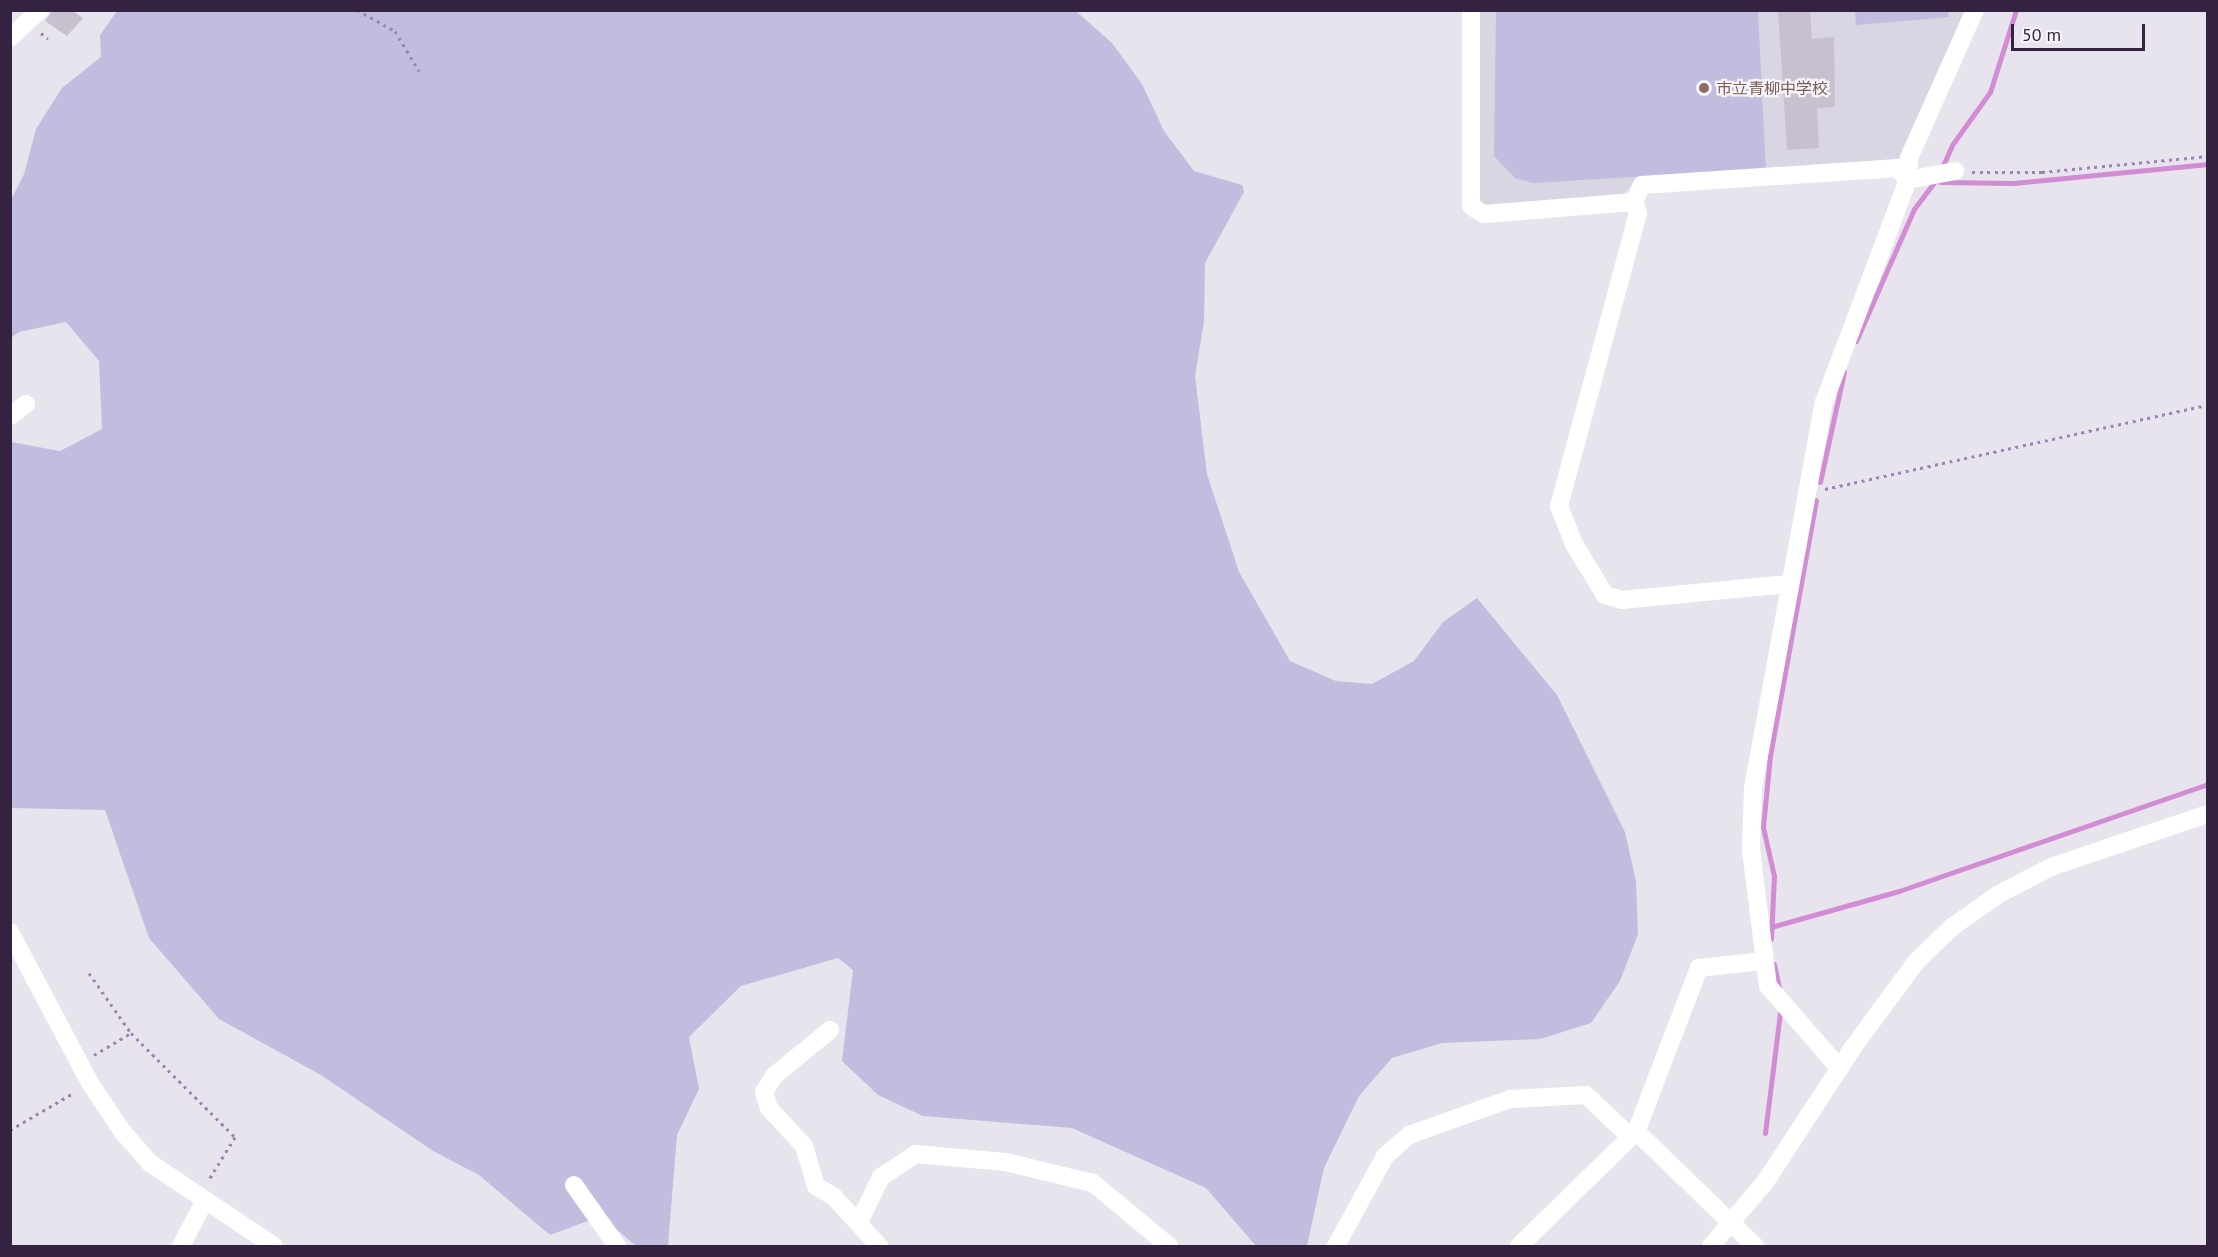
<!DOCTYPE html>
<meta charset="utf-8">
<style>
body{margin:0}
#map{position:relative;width:2218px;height:1257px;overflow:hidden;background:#e8e4ee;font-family:"PT Sans","Noto Sans JP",sans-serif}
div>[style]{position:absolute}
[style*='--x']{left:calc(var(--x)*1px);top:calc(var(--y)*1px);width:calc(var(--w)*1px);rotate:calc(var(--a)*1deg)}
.built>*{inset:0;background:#dad5e2}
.green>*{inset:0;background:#c0bddf}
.stream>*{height:5px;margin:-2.5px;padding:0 2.5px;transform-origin:2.5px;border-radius:2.5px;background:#d28cd3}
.building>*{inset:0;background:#c6c0cf}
.path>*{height:3px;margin-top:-1.5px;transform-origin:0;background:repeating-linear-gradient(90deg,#9c84b2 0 3px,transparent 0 7.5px)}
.minor>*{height:18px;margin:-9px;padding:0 9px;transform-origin:9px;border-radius:9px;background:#fff}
.dots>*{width:16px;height:16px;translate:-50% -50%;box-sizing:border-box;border:3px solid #f7f5fa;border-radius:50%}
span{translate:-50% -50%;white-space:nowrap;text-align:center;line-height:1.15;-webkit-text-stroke:4.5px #f7f5fa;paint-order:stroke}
.education-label{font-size:16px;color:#785e54}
.left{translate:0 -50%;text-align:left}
.frame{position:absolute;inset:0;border:12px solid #332340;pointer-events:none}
.scale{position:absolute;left:2011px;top:24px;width:134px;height:27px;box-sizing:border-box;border:3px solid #332340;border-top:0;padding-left:8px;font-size:18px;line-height:21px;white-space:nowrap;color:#332340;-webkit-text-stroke:4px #f7f5fa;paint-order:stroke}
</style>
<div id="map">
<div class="built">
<i style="clip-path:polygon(1477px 11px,1965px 11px,1897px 161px,1637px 181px,1617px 200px,1484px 209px,1477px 203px)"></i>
</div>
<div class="green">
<i style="clip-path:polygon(117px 11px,1076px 11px,1112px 43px,1142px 84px,1164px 131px,1194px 171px,1242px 185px,1244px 192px,1205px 263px,1204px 322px,1195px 376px,1207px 474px,1239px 572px,1290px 661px,1336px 681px,1372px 684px,1414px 661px,1443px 622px,1477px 598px,1557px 695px,1625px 832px,1636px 881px,1638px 934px,1620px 981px,1591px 1023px,1540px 1039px,1442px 1043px,1392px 1058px,1359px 1096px,1324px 1168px,1307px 1246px,1256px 1246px,1206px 1188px,1072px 1128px,923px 1116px,878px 1095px,842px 1061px,853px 970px,838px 958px,741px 986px,689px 1037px,699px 1089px,677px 1135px,668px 1246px,636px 1246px,601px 1216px,550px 1235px,479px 1175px,433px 1151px,321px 1075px,219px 1019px,149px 938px,105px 810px,11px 808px,11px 442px,60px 451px,102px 429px,99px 361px,66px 322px,19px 332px,11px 338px,10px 202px,24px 174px,36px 129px,62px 88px,101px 57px,100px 35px)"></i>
<i style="clip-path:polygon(1496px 11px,1758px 11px,1766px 169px,1533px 183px,1515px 178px,1494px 156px)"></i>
<i style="clip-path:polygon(1855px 11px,1948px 11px,1949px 17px,1856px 25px)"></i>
</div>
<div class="stream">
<i style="--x:1941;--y:170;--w:27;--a:-66"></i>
<i style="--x:1952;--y:145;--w:65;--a:-54.4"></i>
<i style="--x:1990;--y:92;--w:86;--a:-72.4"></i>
<i style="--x:1940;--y:182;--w:74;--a:0.8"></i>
<i style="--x:2014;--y:183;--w:195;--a:-5.6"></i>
<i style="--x:1856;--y:341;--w:144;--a:-66.3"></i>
<i style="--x:1914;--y:209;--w:38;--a:-53"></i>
<i style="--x:1820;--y:482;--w:113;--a:-77.7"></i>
<i style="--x:1771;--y:927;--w:133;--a:-15.7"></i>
<i style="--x:1899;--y:891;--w:327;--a:-19.1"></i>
<i style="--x:1771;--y:939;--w:63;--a:-87.3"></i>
<i style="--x:1774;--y:876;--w:50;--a:-102.7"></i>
<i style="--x:1763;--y:827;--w:71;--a:-84.4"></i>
<i style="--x:1770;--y:756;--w:260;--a:-79.8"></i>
<i style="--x:1774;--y:964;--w:25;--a:78"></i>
<i style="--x:1765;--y:1133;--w:121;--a:-82.9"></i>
</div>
<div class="building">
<i style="clip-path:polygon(53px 10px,71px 10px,83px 18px,67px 36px,45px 21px)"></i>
<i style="clip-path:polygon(1778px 10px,1810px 10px,1812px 39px,1834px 37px,1835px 107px,1817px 108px,1819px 148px,1787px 150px)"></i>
</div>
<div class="path">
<i style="--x:357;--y:10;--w:43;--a:28.9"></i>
<i style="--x:395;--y:31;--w:47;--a:59"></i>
<i style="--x:41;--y:33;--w:9;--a:41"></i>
<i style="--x:1972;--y:172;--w:70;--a:0"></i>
<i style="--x:2042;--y:172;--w:167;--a:-5.5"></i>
<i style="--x:1825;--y:489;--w:392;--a:-12.4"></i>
<i style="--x:89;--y:973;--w:73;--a:55"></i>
<i style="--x:94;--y:1055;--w:43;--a:-30.7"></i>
<i style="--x:131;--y:1033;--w:147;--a:45"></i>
<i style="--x:235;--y:1137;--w:52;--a:121.5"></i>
<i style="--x:10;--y:1130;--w:75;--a:-30.3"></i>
</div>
<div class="minor">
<i style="--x:1471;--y:10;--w:196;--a:90"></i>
<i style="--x:1471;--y:206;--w:15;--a:32"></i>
<i style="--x:1484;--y:214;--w:150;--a:-4.6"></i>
<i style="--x:10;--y:38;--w:41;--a:-43"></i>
<i style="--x:10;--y:416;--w:20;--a:-37"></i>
<i style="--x:1788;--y:584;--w:167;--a:174.5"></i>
<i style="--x:1622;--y:600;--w:18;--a:-164"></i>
<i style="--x:1605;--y:595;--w:60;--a:-121.3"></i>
<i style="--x:1574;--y:544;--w:41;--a:-111.5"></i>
<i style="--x:1559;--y:506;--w:303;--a:-74.9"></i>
<i style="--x:1638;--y:213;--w:12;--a:-110"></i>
<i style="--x:1634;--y:202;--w:19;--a:-65"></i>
<i style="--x:1642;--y:185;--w:256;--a:-3.8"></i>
<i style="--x:1897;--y:168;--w:16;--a:47"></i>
<i style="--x:1908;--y:180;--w:48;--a:-10.8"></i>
<i style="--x:10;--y:932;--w:171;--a:62.1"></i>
<i style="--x:90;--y:1083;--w:58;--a:56.3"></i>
<i style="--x:122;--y:1131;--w:43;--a:48.8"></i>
<i style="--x:150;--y:1163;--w:149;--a:33.8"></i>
<i style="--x:830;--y:1030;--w:72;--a:140.6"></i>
<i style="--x:774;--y:1076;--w:19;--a:122"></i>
<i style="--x:764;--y:1092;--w:17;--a:73"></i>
<i style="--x:769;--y:1108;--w:52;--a:47.4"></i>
<i style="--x:804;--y:1146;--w:42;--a:73.3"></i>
<i style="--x:816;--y:1186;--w:21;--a:31"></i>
<i style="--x:834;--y:1197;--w:67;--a:47.4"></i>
<i style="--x:1840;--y:1069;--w:110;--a:-130.9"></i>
<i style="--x:1768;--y:986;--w:138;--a:-97.1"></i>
<i style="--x:1751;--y:849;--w:61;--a:-88.1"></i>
<i style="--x:1753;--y:788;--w:392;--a:-79.6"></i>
<i style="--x:1824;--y:402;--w:237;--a:-69.3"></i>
<i style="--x:1908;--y:180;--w:22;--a:-87"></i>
<i style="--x:1909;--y:158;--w:162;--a:-66"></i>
<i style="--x:574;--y:1185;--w:75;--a:54.8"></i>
<i style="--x:859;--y:1222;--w:50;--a:-63.9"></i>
<i style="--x:881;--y:1177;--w:42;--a:-33.3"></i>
<i style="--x:916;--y:1154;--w:90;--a:5.1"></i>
<i style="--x:1006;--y:1162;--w:89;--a:13.6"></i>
<i style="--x:1093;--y:1183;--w:99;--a:39.7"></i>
<i style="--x:181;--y:1246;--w:52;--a:-62.4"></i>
<i style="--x:1336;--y:1246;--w:102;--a:-61.4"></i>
<i style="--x:1385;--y:1156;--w:32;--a:-41"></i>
<i style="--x:1409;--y:1135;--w:107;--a:-19.6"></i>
<i style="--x:1510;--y:1099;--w:76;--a:-3"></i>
<i style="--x:1586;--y:1095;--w:55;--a:43.5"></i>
<i style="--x:1626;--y:1133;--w:14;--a:8"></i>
<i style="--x:1640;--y:1135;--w:160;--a:44"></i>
<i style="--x:1519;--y:1246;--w:163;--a:-44.3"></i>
<i style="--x:1636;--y:1132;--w:176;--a:-69"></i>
<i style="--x:1699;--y:968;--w:63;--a:-6.3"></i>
<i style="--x:1711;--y:1246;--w:85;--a:-49.8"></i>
<i style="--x:1766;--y:1181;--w:161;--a:-56.9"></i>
<i style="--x:1854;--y:1046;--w:104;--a:-53.6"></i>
<i style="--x:1916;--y:962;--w:50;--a:-44.2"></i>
<i style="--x:1952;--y:927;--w:57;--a:-35.1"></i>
<i style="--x:1999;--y:894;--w:59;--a:-27.4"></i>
<i style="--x:2051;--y:867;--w:166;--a:-18.7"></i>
</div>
<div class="dots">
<i style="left:1704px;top:88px;background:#8d6e63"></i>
</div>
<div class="education-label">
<span class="left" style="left:1716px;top:88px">市立青柳中学校</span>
</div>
<div class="frame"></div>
<div class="scale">50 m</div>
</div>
